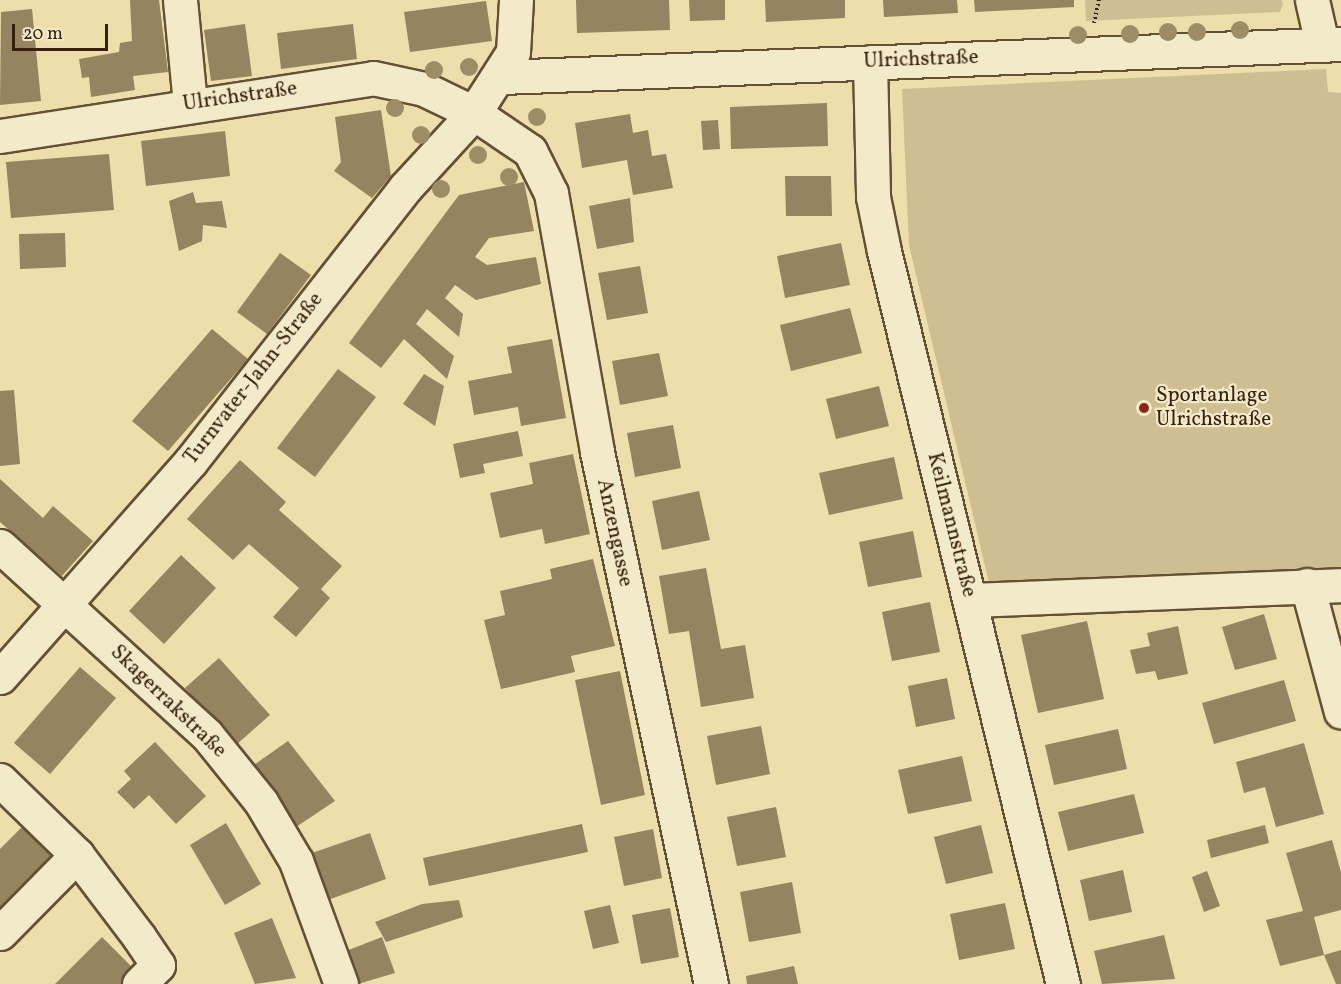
<!DOCTYPE html>
<meta charset="utf-8">
<style>
body{margin:0}
#map{position:relative;width:1341px;height:984px;overflow:hidden;background:#eddeac;font-family:Vollkorn,serif}
div>[style]{position:absolute}
[style*='--x']{left:calc(var(--x)*1px);top:calc(var(--y)*1px);width:calc(var(--w)*1px);rotate:calc(var(--a)*1deg)}
.green>*{inset:0;background:#cebe91}
.building>*{inset:0;background:#968360}
.path>*{height:4px;margin-top:-2px;transform-origin:0;background:repeating-linear-gradient(90deg,#37200e 0 1.5px,transparent 0 4.5px)}
.roads{filter:drop-shadow(2px 0 #645036) drop-shadow(-2px 0 #645036) drop-shadow(0 2px #645036) drop-shadow(0 -2px #645036)}
.minor>*{height:33px;margin:-16.5px;padding:0 16.5px;transform-origin:16.5px;border-radius:16.5px;background:#f3eac9}
.trees>*{width:18px;height:18px;margin:-9px;border-radius:50%;background:#9e8c67}
.dots>*{width:16px;height:16px;translate:-50% -50%;box-sizing:border-box;border:3px solid #f3eac9;border-radius:50%}
span{translate:-50% -50%;white-space:nowrap;text-align:center;line-height:1.15;-webkit-text-stroke:4.5px #f3eac9;paint-order:stroke}
.street-label{font-size:21px;color:#37200e}
.poi-label{font-size:21px;color:#37200e}
.left{translate:0 -50%;text-align:left}
.scale{position:absolute;left:12px;top:24px;width:96px;height:27px;box-sizing:border-box;border:3px solid #37200e;border-top:0;padding-left:8px;font-size:18px;line-height:21px;white-space:nowrap;color:#37200e;-webkit-text-stroke:4px #f3eac9;paint-order:stroke}
</style>
<div id="map">
<div class="green">
<i style="clip-path:polygon(1085px 0,1281px 0,1283px 3px,1280px 12px,1086px 21px)"></i>
<i style="clip-path:polygon(1326px 69px,1328px 92px,1341px 93px,1341px 572px,990px 587px,909px 245px,902px 89px)"></i>
</div>
<div class="building">
<i style="clip-path:polygon(130px 0,159px 0,168px 72px,133px 76px,135px 90px,91px 97px,89px 77px,82px 78px,79px 59px,119px 52px,120px 43px,132px 41px)"></i>
<i style="clip-path:polygon(576px 0,669px 0,670px 30px,577px 33px)"></i>
<i style="clip-path:polygon(689px 0,725px 0,725px 20px,690px 21px)"></i>
<i style="clip-path:polygon(765px 0,845px 0,845px 18px,766px 22px)"></i>
<i style="clip-path:polygon(883px 0,957px 0,958px 13px,884px 17px)"></i>
<i style="clip-path:polygon(974px 0,1074px 0,1074px 7px,975px 12px)"></i>
<i style="clip-path:polygon(486px 1px,492px 41px,410px 52px,404px 12px)"></i>
<i style="clip-path:polygon(32px 9px,41px 101px,0 105px,1px 12px)"></i>
<i style="clip-path:polygon(245px 24px,252px 76px,211px 81px,204px 30px)"></i>
<i style="clip-path:polygon(353px 24px,357px 59px,281px 69px,277px 33px)"></i>
<i style="clip-path:polygon(827px 103px,828px 146px,731px 149px,730px 107px)"></i>
<i style="clip-path:polygon(381px 110px,391px 176px,372px 198px,334px 171px,341px 162px,335px 117px)"></i>
<i style="clip-path:polygon(630px 114px,633px 133px,648px 130px,652px 156px,666px 154px,673px 188px,633px 195px,627px 160px,582px 168px,575px 123px)"></i>
<i style="clip-path:polygon(718px 120px,720px 149px,703px 150px,701px 121px)"></i>
<i style="clip-path:polygon(225px 131px,230px 176px,146px 186px,141px 141px)"></i>
<i style="clip-path:polygon(109px 154px,114px 210px,11px 218px,6px 162px)"></i>
<i style="clip-path:polygon(785px 176px,831px 176px,832px 216px,786px 216px)"></i>
<i style="clip-path:polygon(524px 182px,534px 231px,489px 238px,475px 257px,487px 265px,536px 257px,541px 284px,476px 300px,455px 285px,445px 298px,463px 314px,459px 337px,427px 309px,416px 324px,454px 356px,447px 379px,404px 339px,381px 368px,349px 343px,459px 195px)"></i>
<i style="clip-path:polygon(193px 192px,196px 203px,222px 201px,227px 228px,203px 225px,202px 241px,179px 251px,169px 201px)"></i>
<i style="clip-path:polygon(630px 198px,634px 242px,597px 249px,589px 206px)"></i>
<i style="clip-path:polygon(65px 233px,66px 267px,20px 269px,19px 234px)"></i>
<i style="clip-path:polygon(841px 243px,850px 285px,785px 298px,777px 256px)"></i>
<i style="clip-path:polygon(280px 253px,311px 275px,267px 334px,237px 312px)"></i>
<i style="clip-path:polygon(640px 266px,648px 313px,607px 320px,598px 273px)"></i>
<i style="clip-path:polygon(850px 308px,862px 353px,791px 371px,780px 325px)"></i>
<i style="clip-path:polygon(212px 329px,248px 359px,168px 451px,132px 421px)"></i>
<i style="clip-path:polygon(552px 339px,566px 418px,521px 426px,518px 407px,474px 415px,468px 381px,512px 373px,507px 347px)"></i>
<i style="clip-path:polygon(659px 353px,668px 396px,620px 405px,612px 361px)"></i>
<i style="clip-path:polygon(338px 369px,376px 397px,315px 477px,277px 448px)"></i>
<i style="clip-path:polygon(424px 374px,444px 386px,435px 426px,403px 404px)"></i>
<i style="clip-path:polygon(879px 386px,889px 426px,836px 439px,826px 399px)"></i>
<i style="clip-path:polygon(14px 390px,20px 464px,0 466px,0 391px)"></i>
<i style="clip-path:polygon(673px 425px,681px 468px,635px 477px,627px 433px)"></i>
<i style="clip-path:polygon(518px 431px,523px 456px,483px 464px,485px 473px,460px 478px,453px 444px)"></i>
<i style="clip-path:polygon(573px 454px,590px 534px,545px 544px,542px 529px,500px 538px,490px 493px,533px 484px,529px 463px)"></i>
<i style="clip-path:polygon(894px 457px,903px 499px,829px 515px,819px 473px)"></i>
<i style="clip-path:polygon(240px 460px,286px 502px,279px 510px,342px 566px,321px 589px,330px 598px,296px 637px,273px 617px,299px 588px,249px 544px,233px 560px,187px 519px)"></i>
<i style="clip-path:polygon(0 479px,43px 518px,53px 506px,93px 541px,62px 576px,0 522px)"></i>
<i style="clip-path:polygon(699px 491px,710px 540px,662px 550px,652px 501px)"></i>
<i style="clip-path:polygon(913px 531px,922px 577px,868px 587px,859px 542px)"></i>
<i style="clip-path:polygon(181px 555px,216px 588px,164px 644px,129px 611px)"></i>
<i style="clip-path:polygon(593px 559px,615px 646px,571px 656px,575px 672px,501px 689px,484px 620px,505px 615px,500px 591px,552px 579px,550px 569px)"></i>
<i style="clip-path:polygon(706px 568px,721px 649px,745px 645px,754px 698px,701px 707px,689px 631px,669px 634px,659px 576px)"></i>
<i style="clip-path:polygon(930px 602px,940px 652px,892px 661px,882px 612px)"></i>
<i style="clip-path:polygon(1264px 614px,1277px 659px,1235px 670px,1222px 627px)"></i>
<i style="clip-path:polygon(1087px 621px,1104px 699px,1038px 713px,1021px 635px)"></i>
<i style="clip-path:polygon(1178px 626px,1188px 674px,1158px 680px,1155px 671px,1136px 674px,1130px 650px,1150px 646px,1147px 633px)"></i>
<i style="clip-path:polygon(219px 658px,270px 715px,236px 745px,185px 688px)"></i>
<i style="clip-path:polygon(80px 667px,116px 698px,50px 774px,14px 743px)"></i>
<i style="clip-path:polygon(620px 671px,645px 795px,601px 805px,575px 680px)"></i>
<i style="clip-path:polygon(947px 678px,955px 719px,916px 727px,908px 686px)"></i>
<i style="clip-path:polygon(1284px 680px,1296px 721px,1214px 744px,1202px 703px)"></i>
<i style="clip-path:polygon(761px 726px,770px 774px,716px 785px,707px 736px)"></i>
<i style="clip-path:polygon(1118px 729px,1127px 769px,1054px 785px,1045px 745px)"></i>
<i style="clip-path:polygon(288px 741px,335px 801px,296px 827px,251px 767px)"></i>
<i style="clip-path:polygon(155px 742px,206px 796px,176px 824px,149px 795px,134px 809px,117px 792px,131px 779px,124px 771px)"></i>
<i style="clip-path:polygon(1304px 743px,1324px 814px,1276px 827px,1265px 787px,1244px 793px,1236px 762px)"></i>
<i style="clip-path:polygon(962px 756px,972px 801px,908px 814px,898px 770px)"></i>
<i style="clip-path:polygon(1134px 794px,1144px 833px,1068px 851px,1058px 812px)"></i>
<i style="clip-path:polygon(776px 807px,786px 857px,737px 866px,727px 817px)"></i>
<i style="clip-path:polygon(226px 823px,261px 884px,225px 905px,190px 845px)"></i>
<i style="clip-path:polygon(582px 824px,588px 852px,429px 886px,423px 858px)"></i>
<i style="clip-path:polygon(24px 825px,57px 858px,0 914px,0 849px)"></i>
<i style="clip-path:polygon(981px 825px,993px 873px,946px 884px,934px 837px)"></i>
<i style="clip-path:polygon(1265px 825px,1269px 843px,1211px 858px,1207px 840px)"></i>
<i style="clip-path:polygon(653px 829px,662px 878px,624px 886px,614px 837px)"></i>
<i style="clip-path:polygon(370px 833px,386px 879px,325px 901px,309px 854px)"></i>
<i style="clip-path:polygon(1332px 840px,1341px 872px,1341px 910px,1314px 917px,1324px 955px,1341px 950px,1341px 984px,1336px 984px,1324px 955px,1280px 966px,1266px 920px,1303px 911px,1286px 853px)"></i>
<i style="clip-path:polygon(1123px 870px,1132px 912px,1089px 921px,1080px 880px)"></i>
<i style="clip-path:polygon(1207px 871px,1220px 906px,1204px 912px,1192px 877px)"></i>
<i style="clip-path:polygon(792px 882px,801px 933px,749px 942px,740px 892px)"></i>
<i style="clip-path:polygon(459px 900px,463px 917px,386px 942px,375px 922px,422px 904px)"></i>
<i style="clip-path:polygon(1005px 903px,1015px 949px,959px 960px,950px 914px)"></i>
<i style="clip-path:polygon(610px 905px,619px 943px,593px 949px,584px 911px)"></i>
<i style="clip-path:polygon(670px 908px,679px 957px,641px 964px,632px 915px)"></i>
<i style="clip-path:polygon(272px 918px,296px 978px,255px 984px,234px 933px)"></i>
<i style="clip-path:polygon(1164px 935px,1175px 979px,1102px 984px,1094px 951px)"></i>
<i style="clip-path:polygon(102px 937px,136px 971px,122px 984px,55px 984px)"></i>
<i style="clip-path:polygon(382px 937px,395px 973px,358px 984px,346px 951px)"></i>
<i style="clip-path:polygon(794px 966px,798px 984px,747px 984px,746px 976px)"></i>
</div>
<div class="path">
<i style="--x:1094;--y:23;--w:24;--a:-78"></i>
</div>
<div class="roads">
<div class="minor">
<i style="--x:180;--y:0;--w:104;--a:84.5"></i>
<i style="--x:1312;--y:0;--w:45;--a:77.2"></i>
<i style="--x:870;--y:62;--w:135;--a:88.7"></i>
<i style="--x:873;--y:197;--w:55;--a:78.5"></i>
<i style="--x:884;--y:251;--w:755;--a:76.28"></i>
<i style="--x:502;--y:77;--w:840;--a:-2.25"></i>
<i style="--x:0;--y:136;--w:377;--a:-8.8"></i>
<i style="--x:373;--y:78;--w:52;--a:12.2"></i>
<i style="--x:424;--y:89;--w:55;--a:25.6"></i>
<i style="--x:474;--y:113;--w:68;--a:34.2"></i>
<i style="--x:530;--y:151;--w:47;--a:63.4"></i>
<i style="--x:551;--y:193;--w:263;--a:79.9"></i>
<i style="--x:597;--y:452;--w:544;--a:77.91"></i>
<i style="--x:0;--y:546;--w:280;--a:42.4"></i>
<i style="--x:207;--y:735;--w:86;--a:51.1"></i>
<i style="--x:261;--y:802;--w:69;--a:59.3"></i>
<i style="--x:296;--y:861;--w:131;--a:69.9"></i>
<i style="--x:1307;--y:585;--w:131;--a:75"></i>
<i style="--x:970;--y:600;--w:371;--a:-2.3"></i>
<i style="--x:0;--y:677;--w:288;--a:-48.5"></i>
<i style="--x:191;--y:461;--w:347;--a:-51.9"></i>
<i style="--x:405;--y:188;--w:102;--a:-47.4"></i>
<i style="--x:474;--y:113;--w:72;--a:-57.4"></i>
<i style="--x:513;--y:52;--w:52;--a:-86.7"></i>
<i style="--x:0;--y:780;--w:107;--a:44.2"></i>
<i style="--x:77;--y:855;--w:103;--a:52.9"></i>
<i style="--x:139;--y:937;--w:34;--a:56"></i>
<i style="--x:158;--y:965;--w:27;--a:135"></i>
<i style="--x:0;--y:933;--w:110;--a:-45.4"></i>
</div>
</div>
<div class="trees">
<i style="left:1240px;top:30px"></i>
<i style="left:1168px;top:32px"></i>
<i style="left:1197px;top:32px"></i>
<i style="left:1130px;top:34px"></i>
<i style="left:1078px;top:35px"></i>
<i style="left:469px;top:67px"></i>
<i style="left:434px;top:70px"></i>
<i style="left:395px;top:108px"></i>
<i style="left:537px;top:117px"></i>
<i style="left:421px;top:135px"></i>
<i style="left:478px;top:155px"></i>
<i style="left:509px;top:177px"></i>
<i style="left:441px;top:189px"></i>
</div>
<div class="dots">
<i style="left:1144px;top:408px;background:#8f2418"></i>
</div>
<div class="street-label">
<span style="left:921px;top:60px;rotate:-2deg">Ulrichstraße</span>
<span style="left:240px;top:97px;rotate:-8deg">Ulrichstraße</span>
<span style="left:254px;top:379px;rotate:-52deg">Turnvater-Jahn-Straße</span>
<span style="left:951px;top:525px;rotate:76deg">Keilmannstraße</span>
<span style="left:614px;top:533px;rotate:78deg">Anzengasse</span>
<span style="left:168px;top:702px;rotate:44deg">Skagerrakstraße</span>
</div>
<div class="poi-label">
<span class="left" style="left:1156px;top:408px">Sportanlage<br>Ulrichstraße</span>
</div>
<div class="scale">20 m</div>
</div>
